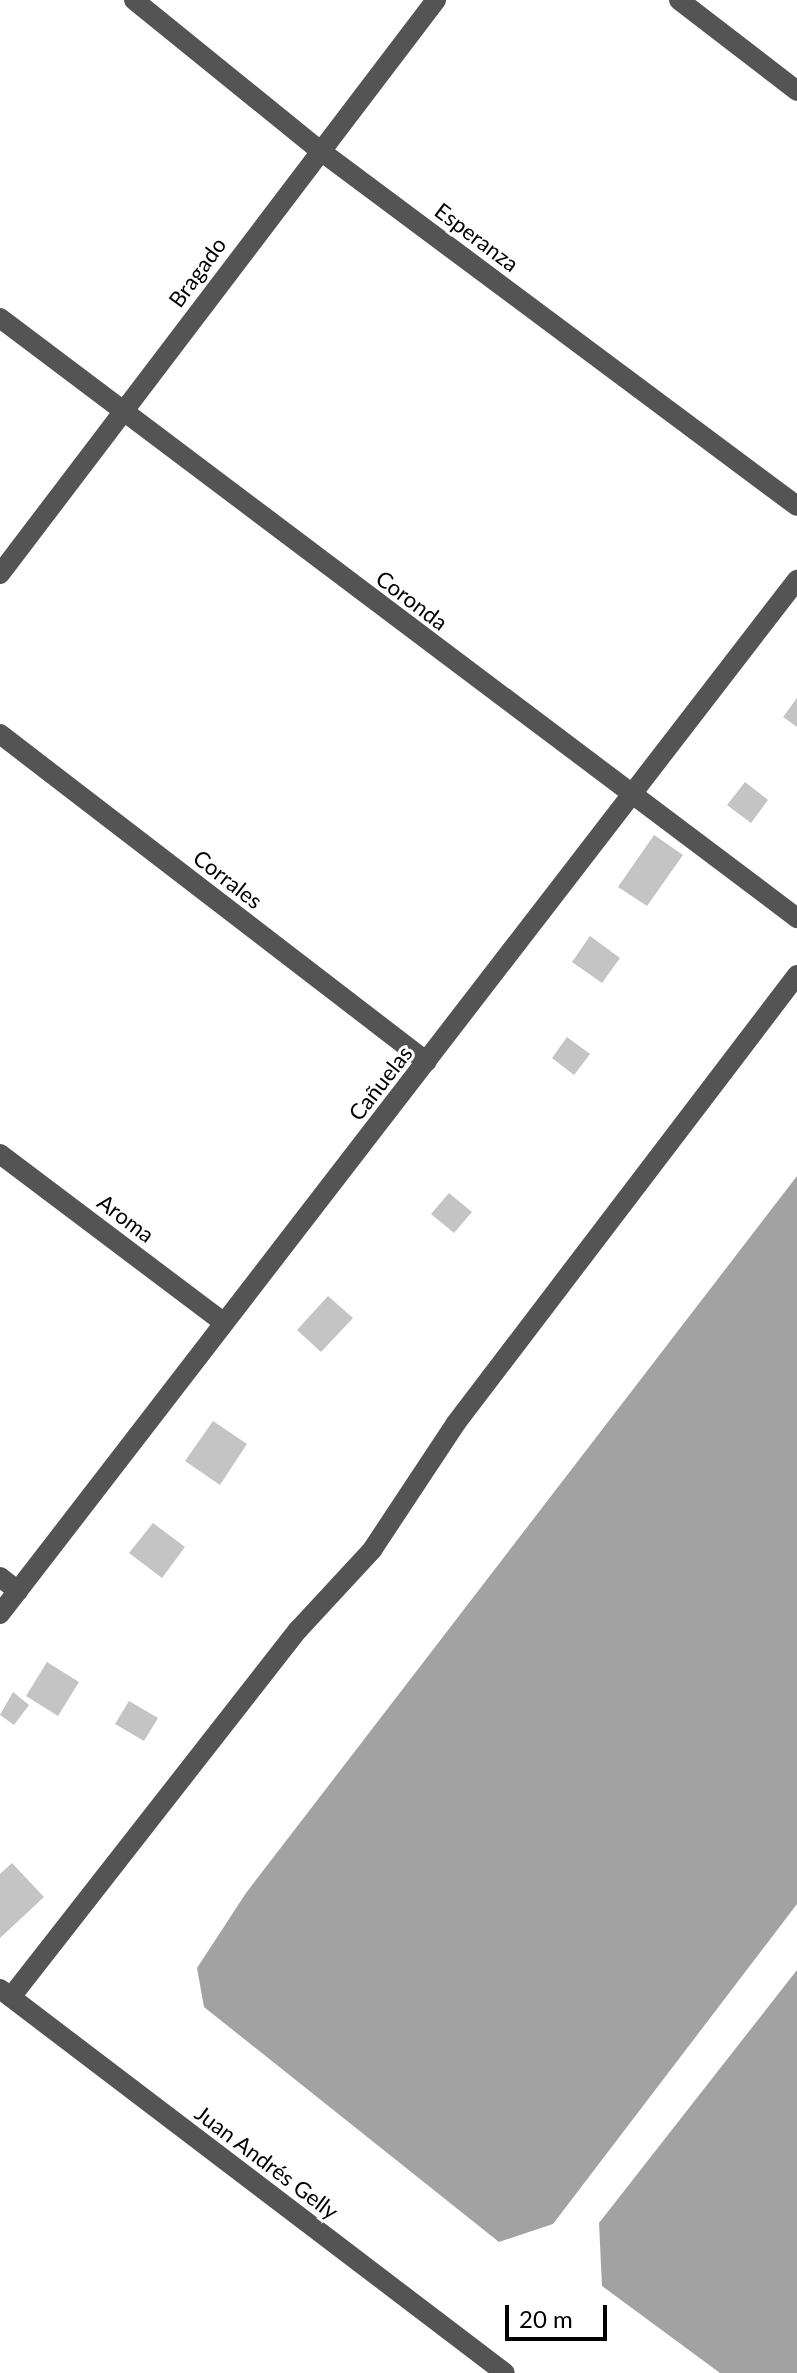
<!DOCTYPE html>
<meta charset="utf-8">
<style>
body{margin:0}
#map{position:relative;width:797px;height:2373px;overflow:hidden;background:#fff;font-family:Lato,sans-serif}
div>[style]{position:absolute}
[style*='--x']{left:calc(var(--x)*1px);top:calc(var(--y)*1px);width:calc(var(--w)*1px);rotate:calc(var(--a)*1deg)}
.water>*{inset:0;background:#a2a2a2}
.building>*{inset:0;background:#c4c4c4}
.minor>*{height:20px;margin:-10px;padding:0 10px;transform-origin:10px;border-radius:10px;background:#545454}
span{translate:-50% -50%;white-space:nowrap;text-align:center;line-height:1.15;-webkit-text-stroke:6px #fff;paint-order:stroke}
.street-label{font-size:22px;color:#000}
.scale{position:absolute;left:505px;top:2305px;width:102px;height:36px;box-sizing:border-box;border:4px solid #000;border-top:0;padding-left:10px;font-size:24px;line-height:28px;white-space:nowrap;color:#000;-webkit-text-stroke:6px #fff;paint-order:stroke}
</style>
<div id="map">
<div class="water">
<i style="clip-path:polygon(797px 1176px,797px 1904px,553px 2224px,499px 2242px,204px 2007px,197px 1968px,246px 1893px)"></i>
<i style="clip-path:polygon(797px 1970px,797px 2373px,720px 2373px,602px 2286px,599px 2223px)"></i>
</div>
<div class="building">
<i style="clip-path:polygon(797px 698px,797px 727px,783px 717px)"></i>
<i style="clip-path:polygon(745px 782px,768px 800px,751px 823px,727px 805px)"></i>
<i style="clip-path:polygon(654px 835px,683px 855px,647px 906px,618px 887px)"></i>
<i style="clip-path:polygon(590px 936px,620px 958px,602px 983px,572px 962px)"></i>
<i style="clip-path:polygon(567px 1037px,590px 1054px,574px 1075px,552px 1058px)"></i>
<i style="clip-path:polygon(449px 1193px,472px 1212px,454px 1233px,431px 1214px)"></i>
<i style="clip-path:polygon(328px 1296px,353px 1318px,321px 1352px,297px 1330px)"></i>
<i style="clip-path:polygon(213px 1421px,247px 1444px,220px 1485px,185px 1461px)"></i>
<i style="clip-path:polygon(153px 1523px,185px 1547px,162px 1578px,129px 1553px)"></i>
<i style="clip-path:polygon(47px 1662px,79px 1682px,58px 1716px,26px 1696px)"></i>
<i style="clip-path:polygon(13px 1692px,29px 1705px,14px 1725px,0 1715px)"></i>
<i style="clip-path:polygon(129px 1701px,158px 1718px,144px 1741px,115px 1724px)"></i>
<i style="clip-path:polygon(12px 1863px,44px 1897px,0 1938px,0 1874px)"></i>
</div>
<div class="minor">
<i style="--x:134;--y:0;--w:237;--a:39"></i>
<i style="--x:318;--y:149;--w:597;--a:36.7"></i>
<i style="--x:679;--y:0;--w:149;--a:37.6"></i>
<i style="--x:0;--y:318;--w:998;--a:36.97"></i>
<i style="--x:0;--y:574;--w:721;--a:-52.78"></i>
<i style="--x:0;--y:734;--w:538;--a:37.53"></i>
<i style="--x:0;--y:1154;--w:278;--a:37"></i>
<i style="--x:0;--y:1577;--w:23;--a:38"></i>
<i style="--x:0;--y:1614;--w:1306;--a:-52.38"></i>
<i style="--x:0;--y:1989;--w:634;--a:37.25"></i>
<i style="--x:11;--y:1997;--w:466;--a:-52"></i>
<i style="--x:298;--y:1630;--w:109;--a:-47.2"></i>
<i style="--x:372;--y:1550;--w:152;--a:-56.5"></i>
<i style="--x:456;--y:1423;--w:563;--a:-52.72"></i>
</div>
<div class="street-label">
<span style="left:477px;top:237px;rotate:37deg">Esperanza</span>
<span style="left:197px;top:272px;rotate:-54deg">Bragado</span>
<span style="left:412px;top:600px;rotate:37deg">Coronda</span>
<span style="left:228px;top:879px;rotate:38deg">Corrales</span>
<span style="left:380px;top:1083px;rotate:-52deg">Cañuelas</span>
<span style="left:126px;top:1218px;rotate:37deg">Aroma</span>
<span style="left:267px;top:2162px;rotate:37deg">Juan Andrés Gelly</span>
</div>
<div class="scale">20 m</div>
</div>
